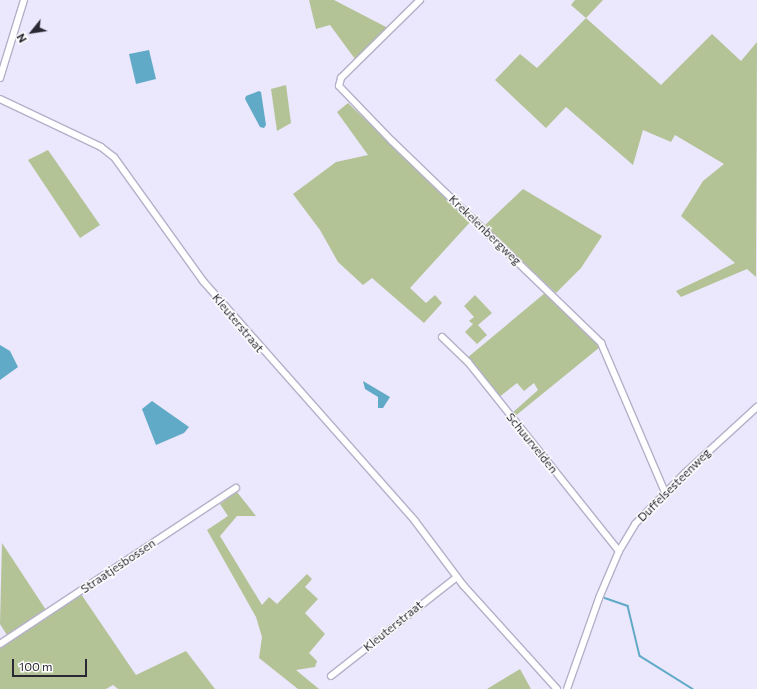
<!DOCTYPE html>
<style>
body{margin:0}
#map{position:relative;width:757px;height:689px;overflow:hidden;background:#ebe7fc;font-family:Commissioner,sans-serif}
div>[style]{position:absolute}
[style*='--x']{left:calc(var(--x)*1px);top:calc(var(--y)*1px);width:calc(var(--w)*1px);rotate:calc(var(--a)*1deg)}
.green>*{inset:0;background:#b3c396}
.water>*{inset:0;background:#60aac7}
.stream>*{height:1.5px;margin:-0.75px;padding:0 0.75px;transform-origin:0.75px;border-radius:0.75px;background:#60aac7}
.roads{filter:drop-shadow(1px 0 #b4b0c9) drop-shadow(-1px 0 #b4b0c9) drop-shadow(0 1px #b4b0c9) drop-shadow(0 -1px #b4b0c9)}
.minor>*{height:6px;margin:-3px;padding:0 3px;transform-origin:3px;border-radius:3px;background:#fff}
span{translate:-50% -50%;white-space:nowrap;text-align:center;line-height:1.15;-webkit-text-stroke:3px #fff;paint-order:stroke}
.street-label{font-size:12px;color:#2a2832}
.north{position:absolute;left:12px;top:12px;width:40px;height:40px;-webkit-text-stroke:3px #fff;paint-order:stroke;rotate:240deg;font-size:11px;font-weight:700;line-height:16px;text-align:center;color:#2a2832}
.north::after{content:'';display:block;margin:auto;width:14px;height:18px;background:#2a2832;clip-path:polygon(50% 0,100% 100%,50% 72%,0 100%)}
.scale{position:absolute;left:12px;top:659px;width:75px;height:18px;box-sizing:border-box;border:2px solid #2a2832;border-top:0;padding-left:5px;font-size:12px;line-height:14px;white-space:nowrap;color:#2a2832;-webkit-text-stroke:3px #fff;paint-order:stroke}
</style>
<div id="map">
<div class="green">
<i style="clip-path:polygon(309px 0,334px 0,388px 28px,355px 59px,330px 25px,316px 29px)"></i>
<i style="clip-path:polygon(575px 0,603px 0,586px 18px,661px 85px,712px 34px,741px 61px,757px 42px,756px 277px,747px 269px,681px 297px,676px 291px,735px 263px,681px 216px,703px 181px,724px 164px,675px 135px,671px 142px,643px 130px,633px 165px,566px 107px,546px 128px,495px 80px,520px 54px,537px 68px,586px 18px,571px 5px)"></i>
<i style="clip-path:polygon(286px 85px,291px 123px,277px 131px,271px 89px)"></i>
<i style="clip-path:polygon(348px 103px,472px 220px,410px 288px,426px 303px,435px 295px,442px 303px,424px 323px,372px 278px,363px 285px,338px 262px,320px 230px,293px 194px,336px 162px,368px 155px,337px 112px)"></i>
<i style="clip-path:polygon(48px 150px,100px 225px,80px 238px,28px 160px)"></i>
<i style="clip-path:polygon(523px 189px,602px 236px,581px 268px,556px 293px,484px 226px)"></i>
<i style="clip-path:polygon(545px 293px,600px 347px,514px 417px,511px 414px,538px 390px,534px 383px,524px 391px,517px 383px,498px 398px,467px 358px)"></i>
<i style="clip-path:polygon(475px 295px,492px 313px,478px 325px,487px 335px,477px 344px,465px 332px,473px 324px,469px 321px,474px 317px,464px 306px)"></i>
<i style="clip-path:polygon(237px 492px,256px 516px,237px 516px,220px 536px,262px 605px,269px 597px,277px 604px,307px 574px,312px 579px,305px 587px,318px 599px,305px 613px,325px 634px,309px 653px,317px 661px,315px 667px,296px 670px,319px 689px,298px 689px,259px 658px,262px 637px,256px 617px,207px 530px,228px 516px,220px 504px)"></i>
<i style="clip-path:polygon(2px 543px,46px 610px,7px 635px,0 624px)"></i>
<i style="clip-path:polygon(81px 594px,136px 675px,186px 651px,215px 689px,118px 689px,113px 685px,106px 689px,0 689px,0 648px)"></i>
<i style="clip-path:polygon(520px 669px,531px 689px,487px 689px)"></i>
</div>
<div class="water">
<i style="clip-path:polygon(149px 50px,156px 79px,136px 84px,129px 54px)"></i>
<i style="clip-path:polygon(259px 91px,261px 92px,266px 125px,264px 128px,260px 127px,245px 99px,246px 96px)"></i>
<i style="clip-path:polygon(0 345px,10px 351px,18px 367px,0 380px)"></i>
<i style="clip-path:polygon(363px 381px,390px 397px,383px 408px,378px 408px,378px 397px,365px 389px)"></i>
<i style="clip-path:polygon(152px 401px,189px 427px,184px 433px,156px 445px,142px 409px)"></i>
</div>
<div class="stream">
<i style="--x:605;--y:598;--w:24;--a:19"></i>
<i style="--x:628;--y:606;--w:51;--a:76.5"></i>
<i style="--x:640;--y:656;--w:62;--a:31.9"></i>
</div>
<div class="roads">
<div class="minor">
<i style="--x:420;--y:0;--w:111;--a:135.4"></i>
<i style="--x:341;--y:78;--w:8;--a:104"></i>
<i style="--x:339;--y:86;--w:76;--a:46.1"></i>
<i style="--x:392;--y:141;--w:291;--a:44"></i>
<i style="--x:601;--y:343;--w:162;--a:66.8"></i>
<i style="--x:0;--y:78;--w:82;--a:-72.9"></i>
<i style="--x:0;--y:99;--w:112;--a:25.4"></i>
<i style="--x:101;--y:147;--w:16;--a:38"></i>
<i style="--x:114;--y:157;--w:153;--a:54.3"></i>
<i style="--x:203;--y:281;--w:320;--a:48.5"></i>
<i style="--x:415;--y:521;--w:80;--a:53.1"></i>
<i style="--x:463;--y:585;--w:140;--a:47.9"></i>
<i style="--x:442;--y:337;--w:36;--a:44"></i>
<i style="--x:468;--y:362;--w:242;--a:51.4"></i>
<i style="--x:0;--y:644;--w:283;--a:-33.5"></i>
<i style="--x:331;--y:676;--w:160;--a:-38.2"></i>
<i style="--x:567;--y:689;--w:96;--a:-70.6"></i>
<i style="--x:599;--y:598;--w:51;--a:-66.9"></i>
<i style="--x:619;--y:551;--w:31;--a:-59"></i>
<i style="--x:635;--y:524;--w:71;--a:-45.6"></i>
<i style="--x:685;--y:473;--w:98;--a:-42.5"></i>
</div>
</div>
<div class="street-label">
<span style="left:485px;top:230px;rotate:44deg">Krekelenbergweg</span>
<span style="left:238px;top:323px;rotate:50deg">Kleuterstraat</span>
<span style="left:532px;top:443px;rotate:51deg">Schuurvelden</span>
<span style="left:674px;top:485px;rotate:-45deg">Duffelsesteenweg</span>
<span style="left:118px;top:566px;rotate:-34deg">Straatjesbossen</span>
<span style="left:393px;top:626px;rotate:-39deg">Kleuterstraat</span>
</div>
<div class="north">N</div>
<div class="scale">100 m</div>
</div>
